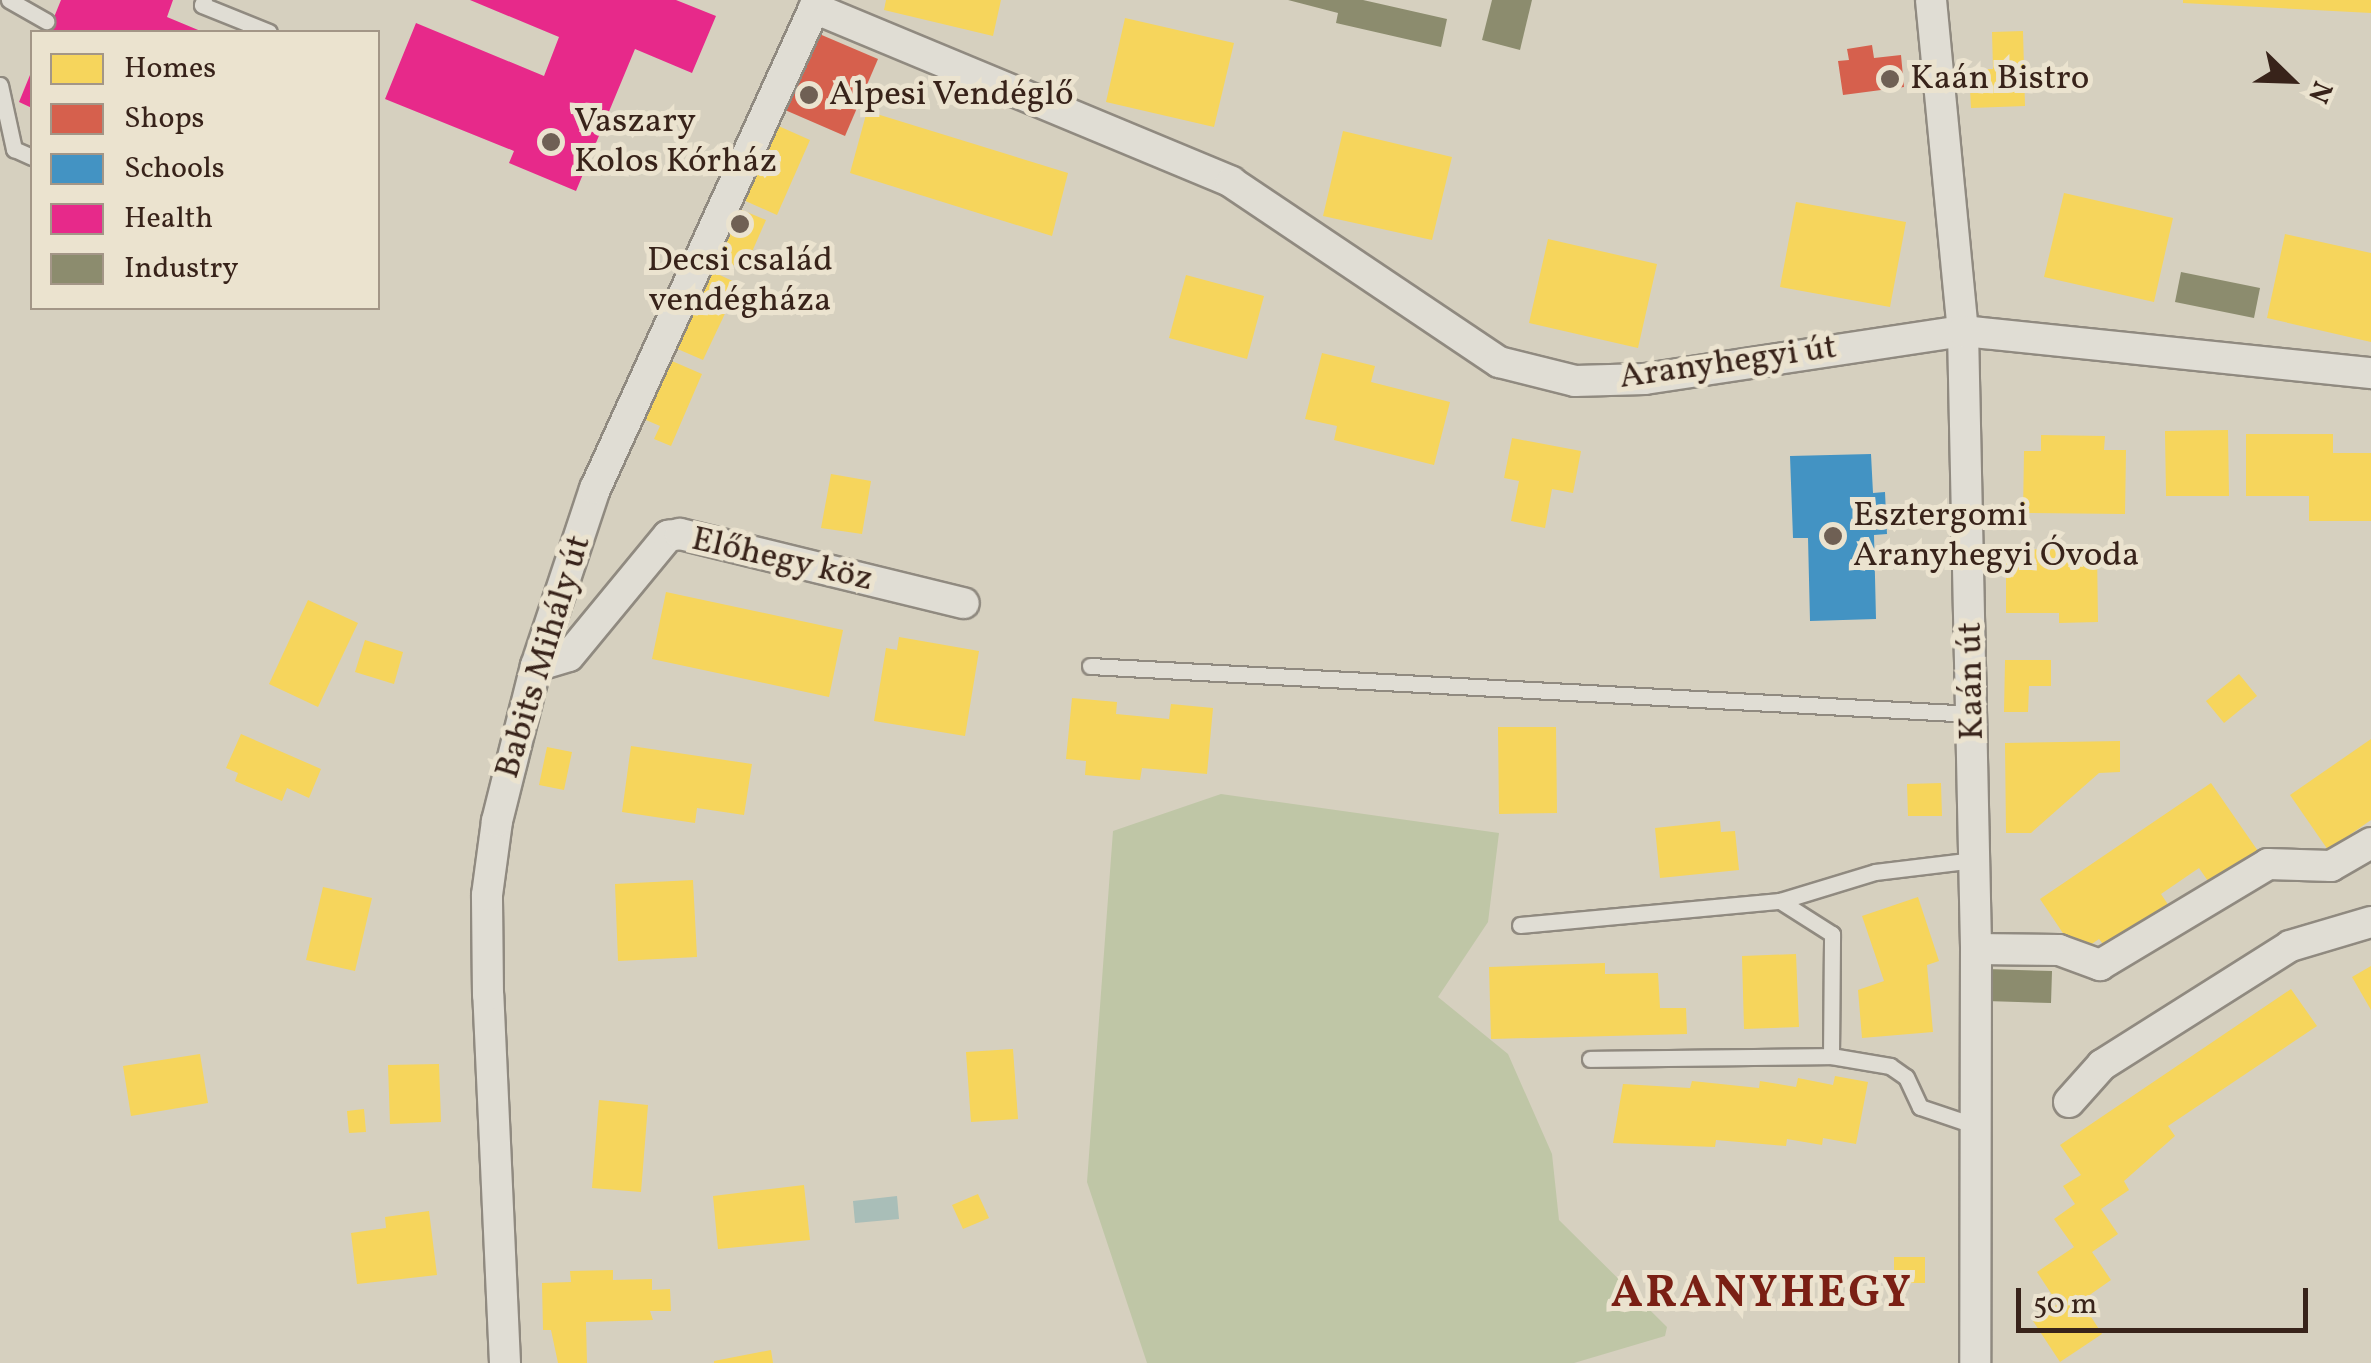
<!DOCTYPE html>
<meta charset="utf-8">
<style>
body{margin:0}
#map{position:relative;width:2371px;height:1363px;overflow:hidden;background:#d6d0bf;font-family:Vollkorn,serif}
div>[style]{position:absolute}
[style*='--x']{left:calc(var(--x)*1px);top:calc(var(--y)*1px);width:calc(var(--w)*1px);rotate:calc(var(--a)*1deg)}
.green>*{inset:0;background:#bfc6a6}
.water>*{inset:0;background:#a9beb8}
.homes>*{inset:0;background:#f6d55c}
.shops>*{inset:0;background:#d6604d}
.schools>*{inset:0;background:#4393c3}
.health>*{inset:0;background:#e7298a}
.industry>*{inset:0;background:#8c8c6e}
.roads{filter:drop-shadow(2px 0 #908a80) drop-shadow(-2px 0 #908a80) drop-shadow(0 2px #908a80) drop-shadow(0 -2px #908a80)}
.service>*{height:15px;margin:-7.5px;padding:0 7.5px;transform-origin:7.5px;border-radius:7.5px;background:#e0ddd4}
.minor>*{height:30px;margin:-15px;padding:0 15px;transform-origin:15px;border-radius:15px;background:#e0ddd4}
.dots>*{width:28px;height:28px;translate:-50% -50%;box-sizing:border-box;border:5px solid #ebe3cf;border-radius:50%}
span{translate:-50% -50%;white-space:nowrap;text-align:center;line-height:1.15;-webkit-text-stroke:10px #ebe3cf;paint-order:stroke}
.poi-label{font-size:35px;color:#38231a}
.left{translate:0 -50%;text-align:left}
.street-label{font-size:35px;color:#38231a}
.district-label{font-size:45px;color:#7a1f14;font-weight:700;letter-spacing:2.5px}
.legend{position:absolute;left:30px;top:30px;width:350px;height:280px;box-sizing:border-box;background:#ebe3cf;border:2px solid #a39687;margin:0;padding:12px 18px;list-style:none;font-size:30px;color:#38231a}
.legend li{display:flex;align-items:center;gap:20px;height:50px}
.legend b{width:50px;border:2px solid #a39687}
.north{position:absolute;left:2241px;top:30px;width:100px;height:100px;-webkit-text-stroke:8px #ebe3cf;paint-order:stroke;rotate:113deg;font-size:28px;font-weight:700;line-height:40px;text-align:center;color:#38231a}
.north::after{content:'';display:block;margin:auto;width:35px;height:45px;background:#38231a;clip-path:polygon(50% 0,100% 100%,50% 72%,0 100%)}
.scale{position:absolute;left:2016px;top:1288px;width:292px;height:45px;box-sizing:border-box;border:5px solid #38231a;border-top:0;padding-left:12px;font-size:30px;line-height:35px;white-space:nowrap;color:#38231a;-webkit-text-stroke:8px #ebe3cf;paint-order:stroke}
</style>
<div id="map">
<div class="green">
<i style="clip-path:polygon(1221px 794px,1499px 833px,1488px 922px,1438px 997px,1508px 1054px,1552px 1154px,1559px 1220px,1667px 1327px,1665px 1336px,1574px 1363px,1147px 1363px,1087px 1182px,1113px 831px)"></i>
</div>
<div class="water">
<i style="clip-path:polygon(897px 1196px,899px 1219px,855px 1223px,853px 1201px)"></i>
</div>
<div class="homes">
<i style="clip-path:polygon(886px 0,1001px 0,993px 36px,884px 10px)"></i>
<i style="clip-path:polygon(2183px 0,2371px 0,2371px 13px,2183px 3px)"></i>
<i style="clip-path:polygon(1125px 18px,1234px 43px,1214px 127px,1106px 102px)"></i>
<i style="clip-path:polygon(2023px 31px,2025px 106px,1971px 108px,1969px 70px,1993px 69px,1992px 32px)"></i>
<i style="clip-path:polygon(867px 111px,1068px 173px,1052px 236px,850px 173px)"></i>
<i style="clip-path:polygon(774px 124px,810px 140px,777px 215px,741px 199px)"></i>
<i style="clip-path:polygon(1343px 131px,1452px 157px,1432px 240px,1323px 216px)"></i>
<i style="clip-path:polygon(2064px 193px,2173px 218px,2154px 302px,2044px 277px)"></i>
<i style="clip-path:polygon(1796px 202px,1906px 222px,1890px 307px,1780px 287px)"></i>
<i style="clip-path:polygon(735px 207px,766px 220px,744px 270px,714px 256px)"></i>
<i style="clip-path:polygon(2285px 234px,2371px 253px,2371px 342px,2267px 318px)"></i>
<i style="clip-path:polygon(1548px 239px,1657px 264px,1638px 348px,1529px 323px)"></i>
<i style="clip-path:polygon(709px 270px,739px 284px,703px 360px,673px 347px)"></i>
<i style="clip-path:polygon(1186px 275px,1264px 296px,1247px 359px,1169px 338px)"></i>
<i style="clip-path:polygon(1322px 353px,1375px 366px,1371px 382px,1450px 402px,1434px 465px,1334px 440px,1337px 426px,1305px 419px)"></i>
<i style="clip-path:polygon(665px 358px,702px 374px,671px 446px,654px 439px,660px 426px,639px 417px)"></i>
<i style="clip-path:polygon(2228px 430px,2229px 496px,2166px 496px,2165px 431px)"></i>
<i style="clip-path:polygon(2246px 434px,2333px 434px,2333px 453px,2371px 453px,2371px 521px,2309px 521px,2309px 496px,2246px 496px)"></i>
<i style="clip-path:polygon(2041px 435px,2105px 436px,2104px 450px,2126px 450px,2125px 514px,2023px 513px,2024px 451px,2041px 451px)"></i>
<i style="clip-path:polygon(1512px 438px,1581px 451px,1573px 493px,1552px 489px,1545px 528px,1511px 521px,1519px 481px,1504px 478px)"></i>
<i style="clip-path:polygon(831px 474px,871px 481px,862px 534px,821px 528px)"></i>
<i style="clip-path:polygon(2097px 548px,2098px 622px,2059px 623px,2059px 613px,2006px 613px,2006px 550px)"></i>
<i style="clip-path:polygon(666px 592px,843px 630px,829px 697px,652px 659px)"></i>
<i style="clip-path:polygon(308px 600px,358px 623px,318px 707px,269px 684px)"></i>
<i style="clip-path:polygon(899px 637px,979px 651px,965px 736px,874px 721px,886px 648px,897px 650px)"></i>
<i style="clip-path:polygon(365px 640px,403px 652px,394px 684px,355px 672px)"></i>
<i style="clip-path:polygon(2005px 660px,2051px 660px,2051px 686px,2029px 686px,2028px 712px,2004px 712px)"></i>
<i style="clip-path:polygon(2239px 674px,2257px 696px,2224px 723px,2206px 701px)"></i>
<i style="clip-path:polygon(1072px 698px,1117px 702px,1116px 714px,1169px 719px,1171px 704px,1213px 708px,1207px 774px,1142px 768px,1140px 780px,1085px 775px,1086px 761px,1066px 759px)"></i>
<i style="clip-path:polygon(1498px 727px,1556px 727px,1557px 813px,1499px 814px)"></i>
<i style="clip-path:polygon(241px 734px,321px 769px,309px 798px,287px 788px,282px 801px,235px 781px,238px 773px,226px 768px)"></i>
<i style="clip-path:polygon(2371px 739px,2371px 820px,2328px 850px,2290px 795px)"></i>
<i style="clip-path:polygon(2120px 741px,2120px 772px,2099px 773px,2031px 833px,2006px 833px,2005px 743px)"></i>
<i style="clip-path:polygon(631px 746px,752px 764px,744px 815px,697px 808px,695px 823px,622px 812px)"></i>
<i style="clip-path:polygon(547px 747px,572px 752px,564px 790px,539px 785px)"></i>
<i style="clip-path:polygon(1941px 783px,1942px 816px,1908px 816px,1907px 784px)"></i>
<i style="clip-path:polygon(2211px 783px,2260px 854px,2212px 887px,2199px 868px,2161px 894px,2171px 909px,2109px 952px,2099px 939px,2077px 954px,2040px 899px)"></i>
<i style="clip-path:polygon(1720px 821px,1721px 832px,1735px 831px,1739px 870px,1660px 878px,1655px 828px)"></i>
<i style="clip-path:polygon(693px 880px,697px 957px,618px 961px,615px 884px)"></i>
<i style="clip-path:polygon(323px 887px,372px 898px,355px 971px,306px 960px)"></i>
<i style="clip-path:polygon(1918px 897px,1939px 961px,1927px 965px,1933px 1032px,1862px 1038px,1858px 990px,1884px 981px,1862px 916px)"></i>
<i style="clip-path:polygon(1796px 954px,1799px 1027px,1744px 1029px,1742px 956px)"></i>
<i style="clip-path:polygon(1605px 963px,1605px 974px,1658px 973px,1660px 1008px,1686px 1008px,1687px 1034px,1491px 1039px,1489px 967px)"></i>
<i style="clip-path:polygon(2371px 966px,2371px 1010px,2352px 977px)"></i>
<i style="clip-path:polygon(2291px 989px,2317px 1026px,2168px 1126px,2175px 1136px,2124px 1181px,2129px 1190px,2101px 1209px,2118px 1234px,2092px 1252px,2111px 1280px,2081px 1301px,2102px 1334px,2060px 1362px,2033px 1321px,2058px 1304px,2037px 1272px,2074px 1247px,2054px 1219px,2075px 1204px,2063px 1186px,2081px 1175px,2060px 1145px)"></i>
<i style="clip-path:polygon(1013px 1049px,1018px 1119px,971px 1122px,966px 1052px)"></i>
<i style="clip-path:polygon(200px 1054px,208px 1103px,131px 1116px,123px 1066px)"></i>
<i style="clip-path:polygon(439px 1064px,441px 1122px,390px 1124px,388px 1065px)"></i>
<i style="clip-path:polygon(1835px 1076px,1868px 1082px,1856px 1144px,1823px 1138px,1822px 1145px,1787px 1139px,1786px 1146px,1716px 1140px,1715px 1147px,1613px 1143px,1623px 1084px,1690px 1088px,1692px 1081px,1759px 1088px,1760px 1081px,1796px 1087px,1798px 1078px,1833px 1085px)"></i>
<i style="clip-path:polygon(599px 1100px,648px 1105px,641px 1192px,592px 1188px)"></i>
<i style="clip-path:polygon(364px 1109px,366px 1132px,349px 1133px,347px 1111px)"></i>
<i style="clip-path:polygon(804px 1185px,810px 1240px,718px 1249px,713px 1196px)"></i>
<i style="clip-path:polygon(978px 1194px,989px 1218px,963px 1229px,952px 1205px)"></i>
<i style="clip-path:polygon(429px 1211px,437px 1275px,357px 1284px,351px 1233px,386px 1228px,385px 1217px)"></i>
<i style="clip-path:polygon(1894px 1257px,1925px 1257px,1925px 1283px,1894px 1283px)"></i>
<i style="clip-path:polygon(613px 1270px,613px 1280px,652px 1279px,652px 1290px,670px 1289px,671px 1311px,650px 1311px,653px 1320px,586px 1322px,587px 1363px,558px 1363px,551px 1330px,543px 1330px,542px 1283px,571px 1282px,570px 1271px)"></i>
<i style="clip-path:polygon(771px 1350px,773px 1363px,714px 1363px,714px 1361px)"></i>
</div>
<div class="shops">
<i style="clip-path:polygon(817px 33px,878px 59px,845px 136px,785px 110px)"></i>
<i style="clip-path:polygon(1872px 45px,1874px 58px,1901px 55px,1904px 87px,1843px 95px,1838px 61px,1849px 60px,1847px 49px)"></i>
</div>
<div class="schools">
<i style="clip-path:polygon(1871px 454px,1873px 493px,1885px 492px,1886px 514px,1887px 534px,1874px 535px,1876px 619px,1810px 621px,1808px 538px,1793px 538px,1790px 456px)"></i>
</div>
<div class="health">
<i style="clip-path:polygon(61px 0,173px 0,167px 17px,203px 32px,48px 32px)"></i>
<i style="clip-path:polygon(470px 0,676px 0,716px 16px,692px 73px,635px 49px,576px 191px,509px 163px,514px 151px,385px 99px,416px 23px,544px 76px,559px 37px)"></i>
<i style="clip-path:polygon(32px 70px,32px 108px,19px 102px)"></i>
</div>
<div class="industry">
<i style="clip-path:polygon(1288px 0,1363px 0,1447px 19px,1441px 47px,1336px 23px,1338px 13px)"></i>
<i style="clip-path:polygon(1492px 0,1532px 0,1520px 50px,1482px 40px)"></i>
<i style="clip-path:polygon(2181px 272px,2260px 288px,2254px 318px,2175px 302px)"></i>
<i style="clip-path:polygon(1987px 969px,2052px 971px,2051px 1003px,1986px 1001px)"></i>
</div>
<div class="roads">
<div class="service">
<i style="--x:9;--y:0;--w:43;--a:29.6"></i>
<i style="--x:204;--y:0;--w:5;--a:112"></i>
<i style="--x:202;--y:5;--w:72;--a:21.9"></i>
<i style="--x:0;--y:85;--w:66;--a:77.7"></i>
<i style="--x:14;--y:149;--w:20;--a:24"></i>
<i style="--x:1090;--y:666;--w:884;--a:3.11"></i>
<i style="--x:1520;--y:925;--w:261;--a:-5.3"></i>
<i style="--x:1780;--y:901;--w:99;--a:-17"></i>
<i style="--x:1875;--y:872;--w:100;--a:-6.9"></i>
<i style="--x:1831;--y:1056;--w:60;--a:9.6"></i>
<i style="--x:1890;--y:1066;--w:19;--a:35"></i>
<i style="--x:1906;--y:1077;--w:33;--a:65"></i>
<i style="--x:1920;--y:1107;--w:59;--a:18.7"></i>
<i style="--x:1590;--y:1059;--w:241;--a:-0.7"></i>
<i style="--x:1831;--y:1056;--w:122;--a:-89.5"></i>
<i style="--x:1832;--y:934;--w:62;--a:-147.6"></i>
</div>
<div class="minor">
<i style="--x:1931;--y:0;--w:333;--a:84.5"></i>
<i style="--x:1963;--y:331;--w:618;--a:88.79"></i>
<i style="--x:1976;--y:949;--w:414;--a:90.1"></i>
<i style="--x:814;--y:8;--w:452;--a:22.6"></i>
<i style="--x:1231;--y:182;--w:323;--a:33.9"></i>
<i style="--x:1499;--y:362;--w:78;--a:14"></i>
<i style="--x:1575;--y:381;--w:70;--a:-1.6"></i>
<i style="--x:1645;--y:379;--w:322;--a:-8.6"></i>
<i style="--x:1963;--y:331;--w:410;--a:5.9"></i>
<i style="--x:536;--y:666;--w:34;--a:-17"></i>
<i style="--x:569;--y:656;--w:156;--a:-50.5"></i>
<i style="--x:668;--y:536;--w:12;--a:-9"></i>
<i style="--x:680;--y:534;--w:292;--a:13.7"></i>
<i style="--x:1976;--y:949;--w:83;--a:0.7"></i>
<i style="--x:2059;--y:950;--w:44;--a:20.1"></i>
<i style="--x:2100;--y:965;--w:196;--a:-31"></i>
<i style="--x:2268;--y:864;--w:63;--a:1.8"></i>
<i style="--x:2331;--y:866;--w:46;--a:-29.9"></i>
<i style="--x:2069;--y:1102;--w:50;--a:-48.3"></i>
<i style="--x:2102;--y:1065;--w:222;--a:-32.3"></i>
<i style="--x:2290;--y:946;--w:84;--a:-16.5"></i>
<i style="--x:505;--y:1363;--w:368;--a:-92.6"></i>
<i style="--x:488;--y:995;--w:100;--a:-90.6"></i>
<i style="--x:487;--y:895;--w:75;--a:-82.3"></i>
<i style="--x:497;--y:821;--w:160;--a:-75.9"></i>
<i style="--x:536;--y:666;--w:187;--a:-71.6"></i>
<i style="--x:595;--y:489;--w:537;--a:-65.49"></i>
</div>
</div>
<div class="dots">
<i style="left:1890px;top:79px;background:#6f6054"></i>
<i style="left:809px;top:95px;background:#6f6054"></i>
<i style="left:551px;top:142px;background:#6f6054"></i>
<i style="left:740px;top:224px;background:#6f6054"></i>
<i style="left:1833px;top:536px;background:#6f6054"></i>
</div>
<div class="poi-label">
<span class="left" style="left:1910px;top:79px">Kaán Bistro</span>
<span class="left" style="left:829px;top:95px">Alpesi Vendéglő</span>
<span class="left" style="left:574px;top:142px">Vaszary<br>Kolos Kórház</span>
<span style="left:740px;top:281px">Decsi család<br>vendégháza</span>
<span class="left" style="left:1853px;top:536px">Esztergomi<br>Aranyhegyi Óvoda</span>
</div>
<div class="street-label">
<span style="left:1728px;top:363px;rotate:-8deg">Aranyhegyi út</span>
<span style="left:782px;top:560px;rotate:13deg">Előhegy köz</span>
<span style="left:544px;top:657px;rotate:-73deg">Babits Mihály út</span>
<span style="left:1972px;top:681px;rotate:-91deg">Kaán út</span>
</div>
<div class="district-label">
<span style="left:1762px;top:1295px">ARANYHEGY</span>
</div>
<ul class="legend">
<li><b style="height:28px;background:#f6d55c"></b>Homes</li>
<li><b style="height:28px;background:#d6604d"></b>Shops</li>
<li><b style="height:28px;background:#4393c3"></b>Schools</li>
<li><b style="height:28px;background:#e7298a"></b>Health</li>
<li><b style="height:28px;background:#8c8c6e"></b>Industry</li>
</ul>
<div class="north">N</div>
<div class="scale">50 m</div>
</div>
